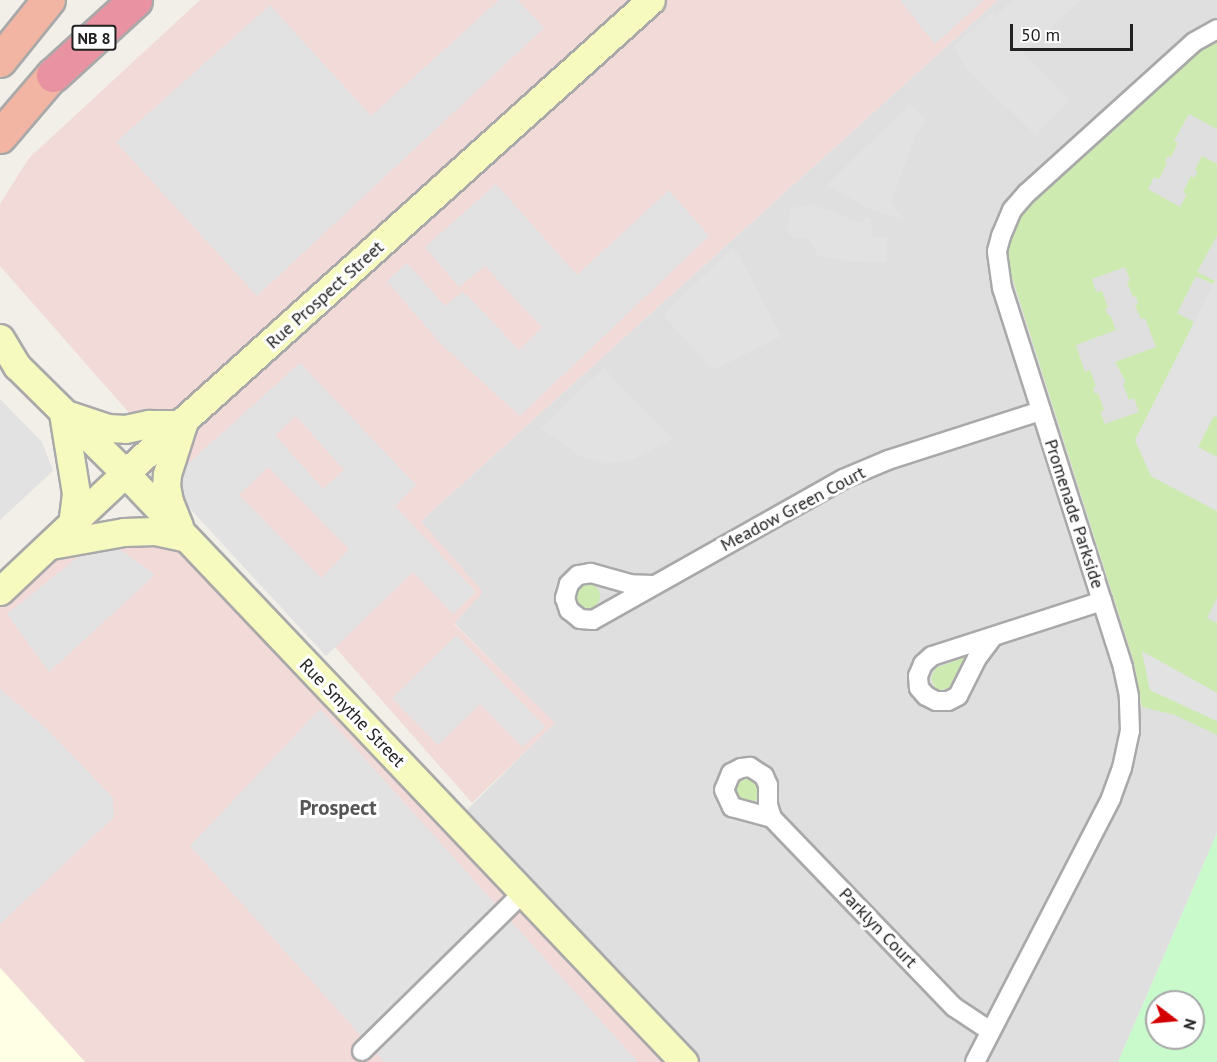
<!DOCTYPE html>
<style>
body{margin:0}
#map{position:relative;width:1217px;height:1062px;overflow:hidden;background:#f2efe9;font-family:"PT Sans",sans-serif}
div>[style]{position:absolute}
[style*='--x']{left:calc(var(--x)*1px);top:calc(var(--y)*1px);width:calc(var(--w)*1px);rotate:calc(var(--a)*1deg)}
.residential>*{inset:0;background:#e0dfdf}
.commercial>*{inset:0;background:#f2dad9}
.education>*{inset:0;background:#ffffe5}
.grass>*{inset:0;background:#cdebb0}
.round{border-radius:50%}
.park>*{inset:0;background:#c8facc}
.parking>*{inset:0;background:#e2e2e2}
.roads{filter:drop-shadow(2px 0 #a9a9a9) drop-shadow(-2px 0 #a9a9a9) drop-shadow(0 2px #a9a9a9) drop-shadow(0 -2px #a9a9a9)}
.minor>*{height:18px;margin:-9px;padding:0 9px;transform-origin:9px;border-radius:9px;background:#fff}
.secondary>*{height:27px;margin:-13.5px;padding:0 13.5px;transform-origin:13.5px;border-radius:13.5px;background:#f7fabf}
.trunk>*{height:32px;margin:-16px;padding:0 16px;transform-origin:16px;border-radius:16px;background:#f2b4a3}
.motorway>*{height:33px;margin:-16.5px;padding:0 16.5px;transform-origin:16.5px;border-radius:16.5px;background:#e892a2}
span{translate:-50% -50%;white-space:nowrap;text-align:center;line-height:1.15;-webkit-text-stroke:6px #fff;paint-order:stroke}
.shield-label span{padding:2px 4px;background:#fff;border:2px solid;border-radius:4px;-webkit-text-stroke-width:0}
.shield-label{font-size:16px;color:#222;font-weight:700}
.street-label{font-size:18px;color:#222}
.quarter-label{font-size:21px;color:#555;font-weight:700}
.north{position:absolute;left:1145px;top:990px;width:60px;height:60px;box-sizing:border-box;background:#fff;border:2px solid #a7a7a7;border-radius:50%;rotate:106deg;font-size:16px;font-weight:700;line-height:24px;text-align:center;color:#222}
.north::after{content:'';display:block;margin:auto;width:21px;height:27px;background:#d40000;clip-path:polygon(50% 0,100% 100%,50% 72%,0 100%)}
.scale{position:absolute;left:1010px;top:24px;width:123px;height:27px;box-sizing:border-box;border:3px solid #222;border-top:0;padding-left:8px;font-size:18px;line-height:21px;white-space:nowrap;color:#222;-webkit-text-stroke:4px #fff;paint-order:stroke}
</style>
<div id="map">
<div class="residential">
<i style="clip-path:polygon(998px 0,1217px 0,1217px 833px,1118px 1062px,684px 1062px,455px 822px,554px 723px,454px 623px,421px 521px)"></i>
</div>
<div class="commercial">
<i style="clip-path:polygon(200px 0,998px 0,421px 521px,483px 592px,454px 624px,555px 723px,472px 803px,0 266px,0 204px,29px 158px)"></i>
<i style="clip-path:polygon(60px 541px,184px 543px,402px 742px,523px 893px,684px 1062px,58px 1062px,0 1002px,0 593px)"></i>
</div>
<div class="education">
<i style="clip-path:polygon(0 968px,5px 973px,85px 1062px,0 1062px)"></i>
</div>
<div class="grass">
<i style="clip-path:polygon(evenodd,1217px 43px,1217px 129px,1189px 114px,1174px 141px,1178px 143px,1171px 157px,1168px 156px,1165px 161px,1167px 163px,1159px 179px,1154px 177px,1148px 189px,1180px 207px,1187px 194px,1183px 192px,1191px 176px,1194px 178px,1198px 172px,1195px 170px,1202px 156px,1217px 164px,1217px 236px,1197px 272px,1215px 281px,1213px 284px,1196px 276px,1177px 313px,1194px 322px,1175px 363px,1151px 476px,1217px 511px,1217px 598px,1207px 618px,1217px 623px,1217px 693px,1142px 652px,1150px 690px,1217px 721px,1217px 735px,1175px 715px,1142px 707px,1134px 662px,1007px 261px,1009px 241px,1018px 220px,1033px 202px,1179px 69px,1204px 48px,1217px 43px,1125px 267px,1130px 280px,1127px 282px,1133px 297px,1136px 296px,1138px 304px,1135px 305px,1141px 319px,1145px 318px,1156px 347px,1115px 362px,1126px 382px,1123px 384px,1129px 400px,1134px 398px,1139px 412px,1105px 424px,1100px 412px,1104px 410px,1098px 393px,1095px 394px,1093px 388px,1096px 386px,1090px 370px,1085px 372px,1076px 345px,1116px 330px,1110px 315px,1108px 315px,1105px 309px,1108px 308px,1102px 291px,1096px 292px,1092px 279px,1125px 267px)"></i>
<i style="clip-path:polygon(1214px 416px,1217px 417px,1217px 457px,1198px 447px)"></i>
<i class="round" style="left:576px;top:584px;width:24px;height:24px"></i>
<i style="clip-path:polygon(965px 657px,967px 659px,949px 688px,941px 690px,935px 688px,931px 678px,936px 668px)"></i>
<i class="round" style="left:736px;top:779px;width:24px;height:24px"></i>
</div>
<div class="park">
<i style="clip-path:polygon(evenodd,1217px 833px,1217px 1062px,1118px 1062px,1217px 833px,1157px 1002px,1193px 1002px,1193px 1038px,1157px 1038px,1157px 1002px)"></i>
</div>
<div class="parking">
<i style="clip-path:polygon(499px 0,518px 0,544px 28px,257px 296px,116px 142px,270px 5px,371px 116px)"></i>
<i style="clip-path:polygon(900px 0,984px 0,935px 44px)"></i>
<i style="clip-path:polygon(1013px 0,1081px 0,1023px 53px,1069px 100px,1036px 135px,969px 72px,954px 46px,992px 12px,995px 16px)"></i>
<i style="clip-path:polygon(909px 104px,926px 120px,916px 134px,891px 203px,905px 220px,867px 208px,827px 185px)"></i>
<i style="clip-path:polygon(496px 184px,577px 275px,669px 190px,709px 236px,520px 416px,441px 344px,387px 281px,407px 263px,445px 306px,462px 292px,467px 295px,519px 350px,542px 328px,485px 266px,459px 287px,425px 247px)"></i>
<i style="clip-path:polygon(811px 204px,846px 216px,848px 220px,863px 223px,863px 218px,871px 218px,872px 237px,888px 237px,886px 262px,849px 261px,818px 256px,809px 238px,793px 238px,787px 230px,791px 208px)"></i>
<i style="clip-path:polygon(733px 248px,740px 257px,781px 336px,713px 370px,663px 315px)"></i>
<i style="clip-path:polygon(1217px 277px,1217px 417px,1213px 416px,1198px 447px,1217px 457px,1217px 511px,1151px 476px,1135px 440px)"></i>
<i style="clip-path:polygon(evenodd,300px 363px,416px 485px,395px 506px,476px 592px,453px 614px,413px 572px,326px 656px,180px 498px,177px 486px,182px 469px,300px 363px,296px 416px,344px 470px,323px 489px,275px 435px,296px 416px,300px 363px,268px 467px,349px 549px,321px 578px,239px 495px,268px 467px)"></i>
<i style="clip-path:polygon(605px 367px,611px 377px,673px 439px,634px 459px,607px 464px,581px 457px,541px 428px)"></i>
<i style="clip-path:polygon(0 399px,42px 442px,53px 471px,0 520px)"></i>
<i style="clip-path:polygon(103px 537px,155px 575px,49px 672px,7px 614px)"></i>
<i style="clip-path:polygon(457px 635px,545px 727px,522px 747px,480px 704px,438px 745px,392px 698px)"></i>
<i style="clip-path:polygon(1142px 651px,1217px 693px,1217px 721px,1150px 690px)"></i>
<i style="clip-path:polygon(0 689px,48px 730px,113px 798px,114px 817px,0 924px)"></i>
<i style="clip-path:polygon(320px 709px,638px 1062px,384px 1062px,354px 1028px,190px 846px)"></i>
</div>
<div class="roads">
<div class="minor">
<i style="--x:653;--y:585;--w:23;--a:-178"></i>
<i style="--x:630;--y:584;--w:41;--a:-164.2"></i>
<i style="--x:591;--y:573;--w:13;--a:171"></i>
<i style="--x:578;--y:575;--w:13;--a:135"></i>
<i style="--x:569;--y:584;--w:15;--a:106"></i>
<i style="--x:565;--y:598;--w:13;--a:72"></i>
<i style="--x:569;--y:610;--w:14;--a:39"></i>
<i style="--x:580;--y:619;--w:13;--a:4"></i>
<i style="--x:593;--y:620;--w:287;--a:-29.4"></i>
<i style="--x:843;--y:479;--w:49;--a:-22.9"></i>
<i style="--x:888;--y:460;--w:161;--a:-17.8"></i>
<i style="--x:992;--y:638;--w:25;--a:127"></i>
<i style="--x:977;--y:658;--w:42;--a:116.6"></i>
<i style="--x:958;--y:696;--w:11;--a:153"></i>
<i style="--x:948;--y:701;--w:12;--a:180"></i>
<i style="--x:936;--y:701;--w:11;--a:-153"></i>
<i style="--x:926;--y:696;--w:11;--a:-131"></i>
<i style="--x:919;--y:688;--w:12;--a:-95"></i>
<i style="--x:918;--y:676;--w:13;--a:-67"></i>
<i style="--x:923;--y:664;--w:12;--a:-42"></i>
<i style="--x:932;--y:656;--w:179;--a:-17.9"></i>
<i style="--x:772;--y:818;--w:14;--a:-107"></i>
<i style="--x:768;--y:805;--w:20;--a:-90"></i>
<i style="--x:768;--y:785;--w:10;--a:-114"></i>
<i style="--x:764;--y:776;--w:17;--a:-147"></i>
<i style="--x:750;--y:767;--w:9;--a:174"></i>
<i style="--x:741;--y:768;--w:11;--a:153"></i>
<i style="--x:731;--y:773;--w:18;--a:112"></i>
<i style="--x:724;--y:790;--w:19;--a:65"></i>
<i style="--x:732;--y:807;--w:41;--a:15.4"></i>
<i style="--x:772;--y:818;--w:262;--a:46.1"></i>
<i style="--x:954;--y:1007;--w:43;--a:33.7"></i>
<i style="--x:362;--y:1051;--w:226;--a:-44.5"></i>
<i style="--x:975;--y:1062;--w:297;--a:-62.7"></i>
<i style="--x:1111;--y:798;--w:32;--a:-70"></i>
<i style="--x:1122;--y:768;--w:38;--a:-78"></i>
<i style="--x:1130;--y:731;--w:35;--a:-92"></i>
<i style="--x:1129;--y:696;--w:30;--a:-102"></i>
<i style="--x:1123;--y:667;--w:398;--a:-107.7"></i>
<i style="--x:1002;--y:288;--w:37;--a:-98"></i>
<i style="--x:997;--y:251;--w:16;--a:-75"></i>
<i style="--x:1001;--y:236;--w:28;--a:-67"></i>
<i style="--x:1012;--y:210;--w:23;--a:-49"></i>
<i style="--x:1027;--y:193;--w:225;--a:-42.1"></i>
<i style="--x:1194;--y:42;--w:26;--a:-29"></i>
</div>
<div class="secondary">
<i style="--x:0;--y:338;--w:33;--a:59"></i>
<i style="--x:17;--y:366;--w:152;--a:44.7"></i>
<i style="--x:125;--y:473;--w:812;--a:46.5"></i>
<i style="--x:63;--y:413;--w:81;--a:80.8"></i>
<i style="--x:76;--y:493;--w:31;--a:97"></i>
<i style="--x:69;--y:415;--w:41;--a:18.4"></i>
<i style="--x:108;--y:428;--w:17;--a:3"></i>
<i style="--x:125;--y:429;--w:25;--a:-12"></i>
<i style="--x:149;--y:424;--w:34;--a:0"></i>
<i style="--x:179;--y:526;--w:27;--a:-112"></i>
<i style="--x:169;--y:501;--w:15;--a:-101"></i>
<i style="--x:166;--y:486;--w:12;--a:-85"></i>
<i style="--x:167;--y:474;--w:52;--a:-72.3"></i>
<i style="--x:51;--y:545;--w:74;--a:-10.1"></i>
<i style="--x:124;--y:532;--w:31;--a:-2"></i>
<i style="--x:155;--y:531;--w:30;--a:12"></i>
<i style="--x:0;--y:591;--w:172;--a:-43.3"></i>
<i style="--x:125;--y:473;--w:707;--a:-41.96"></i>
</div>
<div class="trunk">
<i style="--x:0;--y:61;--w:78;--a:-51.2"></i>
<i style="--x:0;--y:137;--w:82;--a:-49.5"></i>
</div>
<div class="motorway">
<i style="--x:53;--y:75;--w:111;--a:-42.4"></i>
</div>
</div>
<div class="shield-label">
<span style="left:94px;top:38px">NB 8</span>
</div>
<div class="street-label">
<span style="left:325px;top:295px;rotate:-42deg">Rue Prospect Street</span>
<span style="left:793px;top:509px;rotate:-28deg">Meadow Green Court</span>
<span style="left:1074px;top:514px;rotate:72deg">Promenade Parkside</span>
<span style="left:352px;top:713px;rotate:46deg">Rue Smythe Street</span>
<span style="left:878px;top:928px;rotate:46deg">Parklyn Court</span>
</div>
<div class="quarter-label">
<span style="left:338px;top:808px">Prospect</span>
</div>
<div class="north">N</div>
<div class="scale">50 m</div>
</div>
